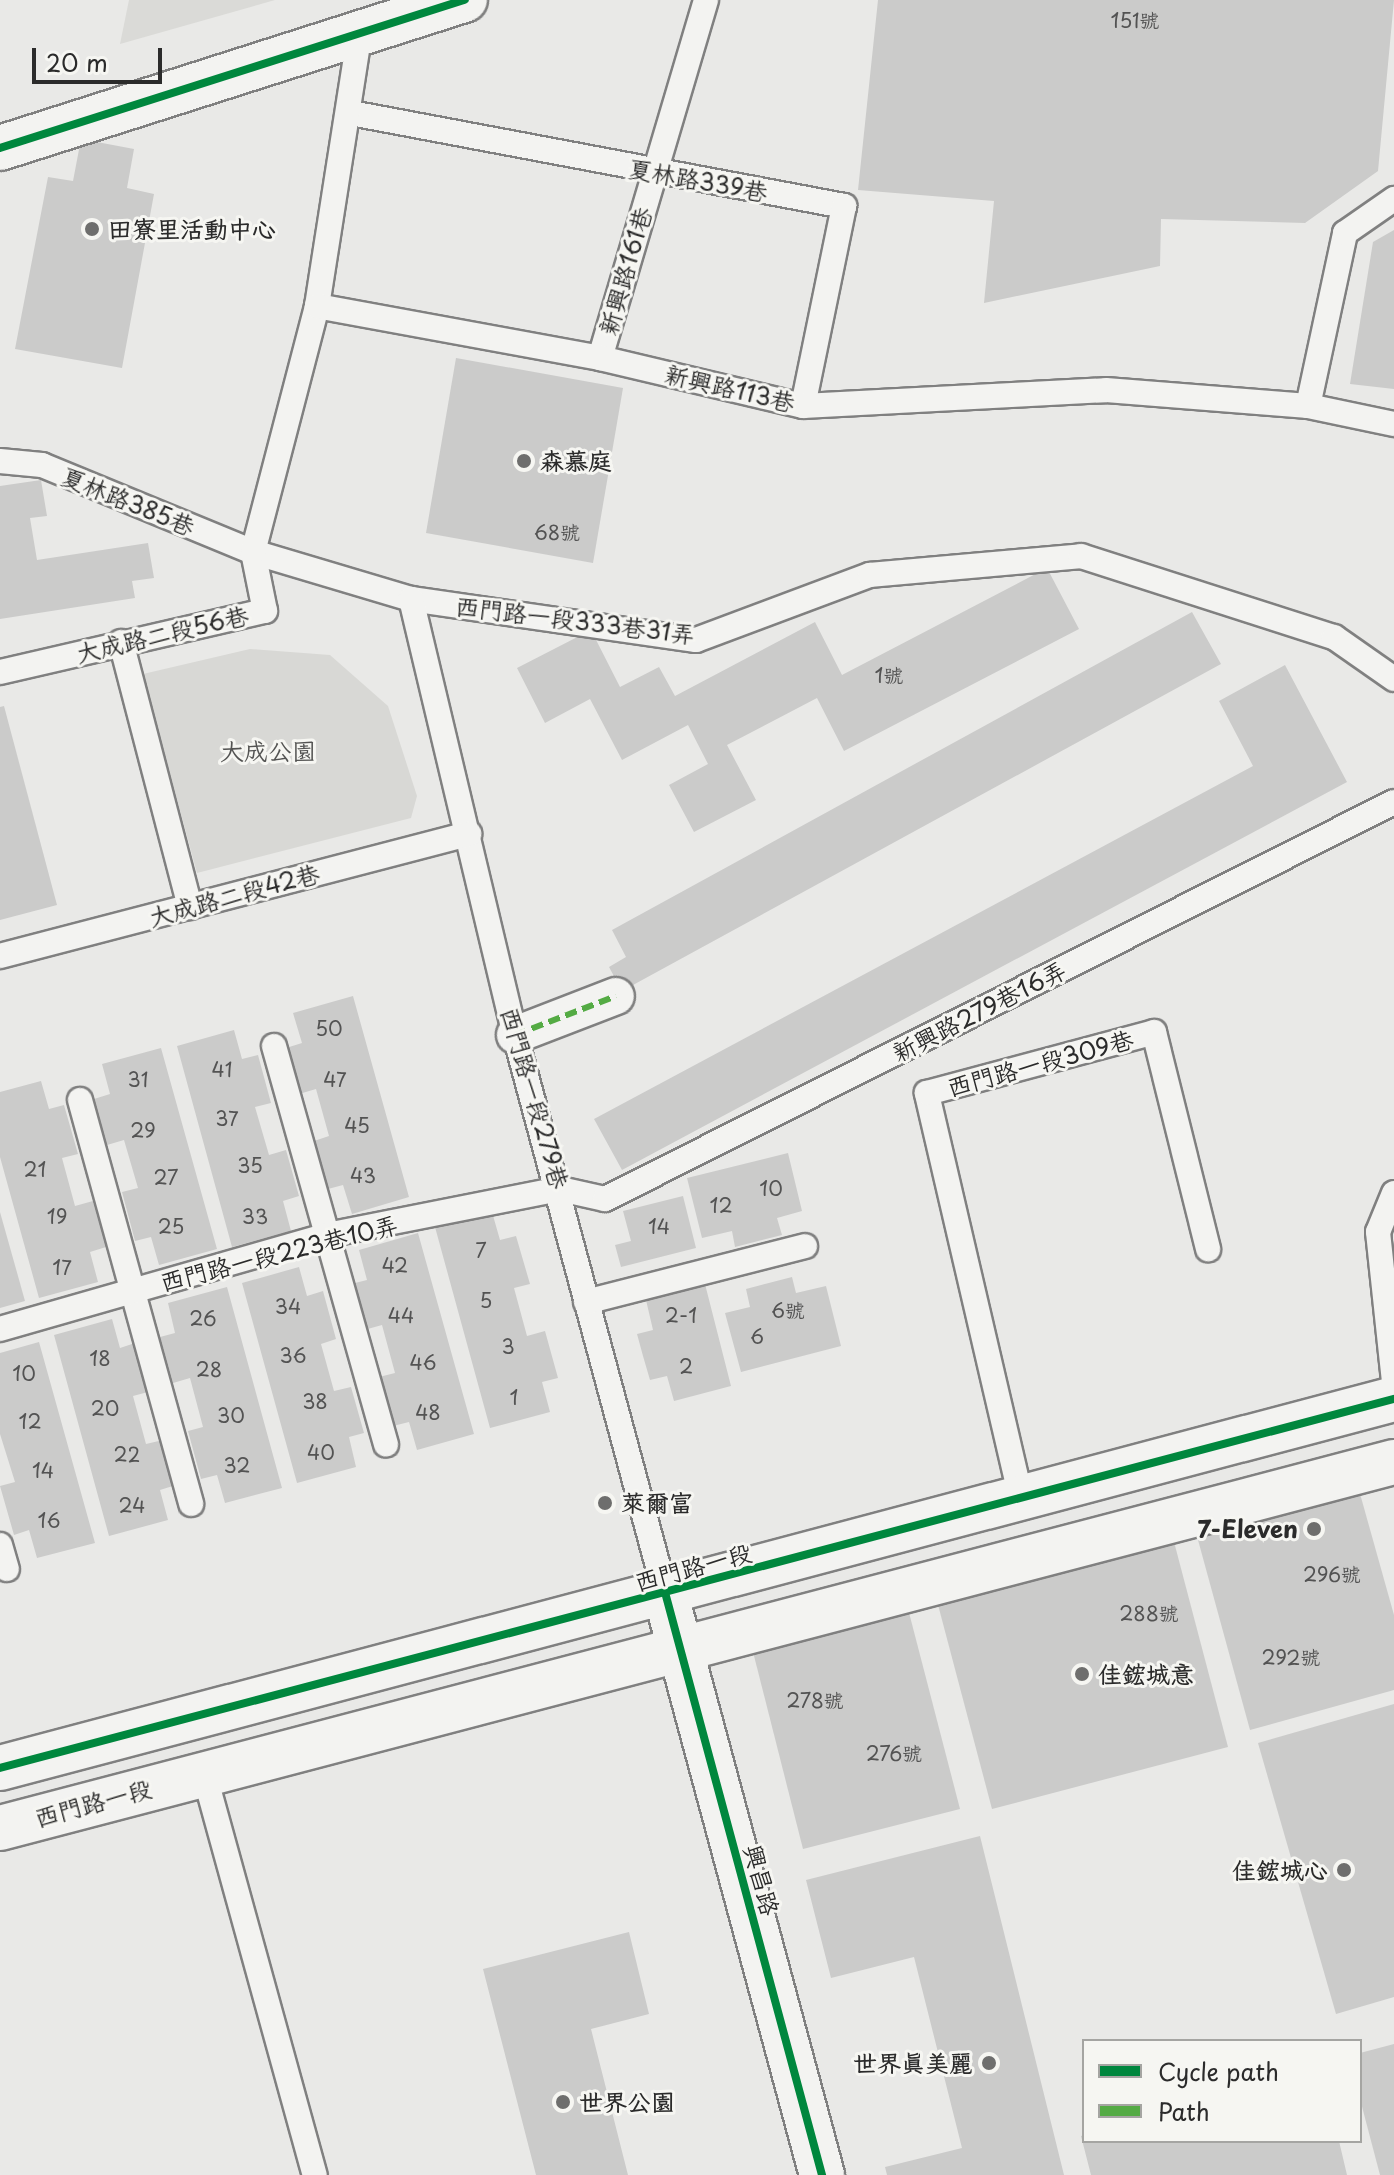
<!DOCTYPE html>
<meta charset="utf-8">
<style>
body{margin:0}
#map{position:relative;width:1394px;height:2175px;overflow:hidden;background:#e9e9e7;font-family:"Playpen Sans","LXGW WenKai TC",sans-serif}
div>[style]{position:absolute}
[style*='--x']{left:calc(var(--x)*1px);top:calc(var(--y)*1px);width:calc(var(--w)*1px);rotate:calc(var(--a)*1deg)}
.built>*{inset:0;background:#dadad7}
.green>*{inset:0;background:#d8d8d5}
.building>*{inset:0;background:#cbcbca}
.roads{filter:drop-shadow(2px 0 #808080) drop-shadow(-2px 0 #808080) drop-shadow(0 2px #808080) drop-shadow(0 -2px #808080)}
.service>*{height:24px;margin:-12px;padding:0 12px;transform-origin:12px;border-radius:12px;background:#f3f3f1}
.pedestrian>*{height:36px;margin:-18px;padding:0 18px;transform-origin:18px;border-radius:18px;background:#f3f3f1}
.minor>*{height:44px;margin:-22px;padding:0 22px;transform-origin:22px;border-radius:22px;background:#f3f3f1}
.tertiary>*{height:44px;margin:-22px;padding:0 22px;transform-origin:22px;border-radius:22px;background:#f3f3f1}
.quiet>*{height:6px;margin-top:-3px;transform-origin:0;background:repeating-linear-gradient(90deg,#54ab44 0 12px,transparent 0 18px)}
.cycleway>*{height:8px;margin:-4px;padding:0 4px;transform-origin:4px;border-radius:4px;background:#00873e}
.dots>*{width:22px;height:22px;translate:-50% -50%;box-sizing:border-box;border:4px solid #f6f6f2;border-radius:50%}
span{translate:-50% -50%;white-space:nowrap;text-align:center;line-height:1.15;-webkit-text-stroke:6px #f6f6f2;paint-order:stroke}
.number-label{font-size:20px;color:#535353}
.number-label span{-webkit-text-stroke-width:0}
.street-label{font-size:24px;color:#2b2b2b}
.poi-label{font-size:24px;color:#2b2b2b;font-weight:700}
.left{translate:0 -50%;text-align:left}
.right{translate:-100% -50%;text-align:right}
.park-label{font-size:24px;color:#535352}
.legend{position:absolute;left:1082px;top:2039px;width:280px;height:104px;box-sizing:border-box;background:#f6f6f2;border:2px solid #a5a5a2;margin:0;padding:10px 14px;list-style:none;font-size:24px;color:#2b2b2b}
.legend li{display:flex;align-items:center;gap:16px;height:40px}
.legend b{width:40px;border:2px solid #a5a5a2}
.scale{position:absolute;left:32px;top:48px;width:130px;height:36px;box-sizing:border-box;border:4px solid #2b2b2b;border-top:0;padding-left:10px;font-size:24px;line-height:28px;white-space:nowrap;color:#2b2b2b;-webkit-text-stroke:6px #f6f6f2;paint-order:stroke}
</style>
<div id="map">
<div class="built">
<i style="clip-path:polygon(129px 0,275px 0,120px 44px)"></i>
</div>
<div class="green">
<i style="clip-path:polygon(250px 649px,330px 655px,388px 706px,417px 796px,411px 818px,197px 873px,143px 674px)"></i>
</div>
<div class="building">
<i style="clip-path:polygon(878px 0,1394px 0,1378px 171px,1305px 223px,1161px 219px,1160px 266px,984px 303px,994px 201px,858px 190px)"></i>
<i style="clip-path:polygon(81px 139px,134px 149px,127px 188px,154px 194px,122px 368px,15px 349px,48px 177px,73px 181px)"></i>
<i style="clip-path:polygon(1394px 230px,1394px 389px,1350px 384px,1373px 242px)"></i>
<i style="clip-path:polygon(456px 358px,623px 388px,593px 563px,426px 533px)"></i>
<i style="clip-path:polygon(41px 480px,47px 516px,30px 518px,37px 560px,148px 543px,154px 578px,132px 581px,135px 598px,0 619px,0 486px)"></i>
<i style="clip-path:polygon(1047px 568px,1079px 629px,844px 751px,817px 698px,727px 745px,756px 800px,694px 832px,669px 785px,708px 764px,688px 725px,622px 760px,590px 699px,545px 723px,517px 668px,591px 630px,620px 687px,659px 667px,675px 696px,815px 622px,842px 675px)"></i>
<i style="clip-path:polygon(1192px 612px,1221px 664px,622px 991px,609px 967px,626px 957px,612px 930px)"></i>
<i style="clip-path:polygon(1285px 665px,1347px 782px,622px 1170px,594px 1119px,1253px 766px,1219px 701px)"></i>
<i style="clip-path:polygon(4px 706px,57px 905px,0 920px,0 707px)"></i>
<i style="clip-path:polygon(353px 996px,409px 1197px,352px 1214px,343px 1185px,328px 1189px,314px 1141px,329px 1136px,316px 1089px,299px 1094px,286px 1048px,302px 1043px,293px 1013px)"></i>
<i style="clip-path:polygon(234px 1030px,242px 1059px,258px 1055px,271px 1103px,255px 1107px,269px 1155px,286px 1150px,299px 1196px,283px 1201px,291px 1231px,232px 1247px,177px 1046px)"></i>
<i style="clip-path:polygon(161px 1048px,217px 1249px,159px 1265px,151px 1237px,135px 1241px,122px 1192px,138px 1188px,124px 1140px,107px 1145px,94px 1099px,110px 1094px,102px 1064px)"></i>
<i style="clip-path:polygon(41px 1081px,49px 1109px,64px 1105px,78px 1154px,62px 1158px,75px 1206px,93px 1201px,106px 1247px,90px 1252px,98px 1282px,39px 1298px,0 1157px,0 1092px)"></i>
<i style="clip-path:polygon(788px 1153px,802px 1211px,777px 1218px,782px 1235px,735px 1247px,732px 1231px,702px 1238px,687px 1178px)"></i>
<i style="clip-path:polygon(683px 1196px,696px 1248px,621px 1267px,615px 1245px,631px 1241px,623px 1211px)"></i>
<i style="clip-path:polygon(0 1212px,25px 1301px,0 1308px)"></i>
<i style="clip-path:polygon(492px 1212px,500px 1240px,516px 1236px,530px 1284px,514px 1288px,527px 1336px,545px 1331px,558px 1378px,542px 1382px,550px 1412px,490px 1428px,435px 1227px)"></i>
<i style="clip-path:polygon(418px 1233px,474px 1434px,417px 1450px,409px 1422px,393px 1426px,379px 1377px,395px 1373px,382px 1325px,364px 1330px,351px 1284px,367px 1280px,359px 1250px)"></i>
<i style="clip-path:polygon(299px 1267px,307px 1296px,323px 1291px,336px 1339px,321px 1344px,334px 1391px,351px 1387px,364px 1433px,349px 1437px,356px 1467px,297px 1483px,242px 1283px)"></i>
<i style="clip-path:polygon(792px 1277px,796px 1293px,826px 1286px,841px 1346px,741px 1372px,725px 1313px,750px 1307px,746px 1289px)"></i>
<i style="clip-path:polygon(705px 1284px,731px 1386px,674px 1401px,667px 1376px,650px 1380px,643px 1356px,637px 1334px,653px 1330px,646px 1300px)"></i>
<i style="clip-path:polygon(227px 1287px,282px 1488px,225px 1503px,217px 1475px,201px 1479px,188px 1431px,203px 1427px,190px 1378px,173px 1383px,160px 1337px,175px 1333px,168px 1303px)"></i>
<i style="clip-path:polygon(112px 1319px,120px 1348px,135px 1343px,148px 1392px,133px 1396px,146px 1444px,163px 1440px,176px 1485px,160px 1490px,168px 1520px,109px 1536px,54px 1335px)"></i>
<i style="clip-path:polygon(39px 1342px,95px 1543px,37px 1558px,29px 1530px,14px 1535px,0 1486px,15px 1482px,0 1434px,0 1353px)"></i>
<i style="clip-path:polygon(1357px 1483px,1394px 1615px,1394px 1690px,1250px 1730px,1195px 1529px)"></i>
<i style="clip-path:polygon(1173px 1538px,1228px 1747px,992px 1809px,937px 1601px)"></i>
<i style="clip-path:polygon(906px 1601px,960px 1809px,803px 1849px,750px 1640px)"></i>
<i style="clip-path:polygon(1394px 1704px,1394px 1997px,1336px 2014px,1258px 1743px)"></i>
<i style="clip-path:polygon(980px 1836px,1064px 2175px,887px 2175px,885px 2167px,962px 2148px,914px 1957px,831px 1978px,806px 1880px)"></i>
<i style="clip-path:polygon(629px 1932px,649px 2014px,591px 2029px,628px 2175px,536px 2175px,483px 1969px)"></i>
<i style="clip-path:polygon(1394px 2044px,1394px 2175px,1380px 2175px,1360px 2099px,1360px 2053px)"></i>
<i style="clip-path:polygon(1084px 2135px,1084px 2141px,1339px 2141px,1347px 2175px,1091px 2175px,1081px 2136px)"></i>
</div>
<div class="roads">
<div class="service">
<i style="--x:351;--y:113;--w:502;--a:10.68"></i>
<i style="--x:844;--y:206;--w:204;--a:101.6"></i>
<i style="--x:317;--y:306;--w:278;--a:-81.1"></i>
<i style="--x:600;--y:358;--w:373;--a:-73.5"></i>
<i style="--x:1308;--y:406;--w:88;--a:11.8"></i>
<i style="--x:0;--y:461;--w:42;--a:5.4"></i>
<i style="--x:42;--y:465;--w:228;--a:22.4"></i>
<i style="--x:253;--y:552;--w:165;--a:16.6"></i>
<i style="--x:411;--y:599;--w:288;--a:8.2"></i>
<i style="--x:696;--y:640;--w:186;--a:-20.5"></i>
<i style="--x:870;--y:575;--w:212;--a:-5.1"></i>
<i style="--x:1081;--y:556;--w:266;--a:17.8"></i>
<i style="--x:1334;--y:637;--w:73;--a:35"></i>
<i style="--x:411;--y:599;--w:448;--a:76.6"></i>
<i style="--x:515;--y:1035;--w:581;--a:74.94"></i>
<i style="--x:121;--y:642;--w:274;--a:75.4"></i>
<i style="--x:0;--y:672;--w:272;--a:-13"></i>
<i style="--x:265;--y:611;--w:60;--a:-101.5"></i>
<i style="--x:253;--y:552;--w:254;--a:-75.4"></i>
<i style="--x:317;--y:306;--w:288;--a:10.4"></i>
<i style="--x:600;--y:358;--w:209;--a:13.3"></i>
<i style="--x:803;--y:406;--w:303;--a:-3"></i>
<i style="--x:1106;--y:390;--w:203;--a:4.5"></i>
<i style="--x:1308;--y:406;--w:177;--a:-77.9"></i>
<i style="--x:1345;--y:233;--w:60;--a:-34.8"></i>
<i style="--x:0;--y:956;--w:485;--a:-14.6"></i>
<i style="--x:274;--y:1046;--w:414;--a:74.3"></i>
<i style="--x:80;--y:1100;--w:419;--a:74.6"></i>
<i style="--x:1394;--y:1193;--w:42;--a:112.3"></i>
<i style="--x:1378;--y:1232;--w:151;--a:83.9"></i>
<i style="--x:586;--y:1302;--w:226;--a:-14.3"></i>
<i style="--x:0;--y:1329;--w:340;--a:-16"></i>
<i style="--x:327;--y:1235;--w:237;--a:-11.2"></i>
<i style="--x:560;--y:1189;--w:46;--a:12.5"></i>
<i style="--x:605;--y:1199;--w:883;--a:-26.71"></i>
<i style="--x:1021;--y:1498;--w:416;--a:-103.1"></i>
<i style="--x:927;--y:1093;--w:235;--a:-15"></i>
<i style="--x:1154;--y:1032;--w:224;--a:76"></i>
<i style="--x:0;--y:1545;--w:25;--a:74"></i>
<i style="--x:204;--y:1773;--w:417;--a:74.6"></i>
</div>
<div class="pedestrian">
<i style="--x:515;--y:1035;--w:108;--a:-21.1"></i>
</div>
<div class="minor">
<i style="--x:666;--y:1596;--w:600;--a:74.92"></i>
</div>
<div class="tertiary">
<i style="--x:0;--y:148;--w:488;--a:-17.7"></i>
<i style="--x:0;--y:1768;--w:1442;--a:-14.83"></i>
<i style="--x:0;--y:1828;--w:1441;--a:-14.71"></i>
</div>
</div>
<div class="quiet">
<i style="--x:515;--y:1035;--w:108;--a:-21.1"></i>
</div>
<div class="cycleway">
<i style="--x:0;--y:148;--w:488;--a:-17.7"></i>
<i style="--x:666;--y:1596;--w:600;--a:74.92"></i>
<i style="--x:0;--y:1768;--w:1442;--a:-14.83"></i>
</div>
<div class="dots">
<i style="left:92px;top:229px;background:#6e6e6d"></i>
<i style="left:524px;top:461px;background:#6e6e6d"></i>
<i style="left:605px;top:1503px;background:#6e6e6d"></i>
<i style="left:1314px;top:1529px;background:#6e6e6d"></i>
<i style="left:1082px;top:1674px;background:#6e6e6d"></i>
<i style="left:1344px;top:1870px;background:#6e6e6d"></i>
<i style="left:989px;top:2063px;background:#6e6e6d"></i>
<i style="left:563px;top:2102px;background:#6e6e6d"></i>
</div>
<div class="number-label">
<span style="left:1135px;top:20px">151號</span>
<span style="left:557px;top:532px">68號</span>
<span style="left:889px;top:675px">1號</span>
<span style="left:329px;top:1028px">50</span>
<span style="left:222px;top:1069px">41</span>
<span style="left:138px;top:1079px">31</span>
<span style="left:335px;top:1079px">47</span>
<span style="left:227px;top:1118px">37</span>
<span style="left:357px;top:1125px">45</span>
<span style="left:143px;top:1130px">29</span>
<span style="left:250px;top:1165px">35</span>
<span style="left:35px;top:1169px">21</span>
<span style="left:363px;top:1175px">43</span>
<span style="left:166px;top:1177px">27</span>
<span style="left:771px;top:1188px">10</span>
<span style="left:721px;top:1205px">12</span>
<span style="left:57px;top:1216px">19</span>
<span style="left:255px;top:1216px">33</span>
<span style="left:171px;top:1226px">25</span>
<span style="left:659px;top:1226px">14</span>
<span style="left:481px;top:1250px">7</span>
<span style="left:395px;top:1265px">42</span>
<span style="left:62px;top:1267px">17</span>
<span style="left:486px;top:1300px">5</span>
<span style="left:288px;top:1306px">34</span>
<span style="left:788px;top:1310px">6號</span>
<span style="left:401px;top:1315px">44</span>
<span style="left:681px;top:1315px">2-1</span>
<span style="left:203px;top:1318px">26</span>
<span style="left:757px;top:1336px">6</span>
<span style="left:508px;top:1346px">3</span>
<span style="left:293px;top:1355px">36</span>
<span style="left:100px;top:1358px">18</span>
<span style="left:423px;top:1362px">46</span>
<span style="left:686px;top:1366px">2</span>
<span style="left:209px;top:1369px">28</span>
<span style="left:24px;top:1373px">10</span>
<span style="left:514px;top:1397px">1</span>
<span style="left:315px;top:1401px">38</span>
<span style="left:105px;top:1408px">20</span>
<span style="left:428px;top:1412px">48</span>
<span style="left:231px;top:1415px">30</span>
<span style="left:30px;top:1421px">12</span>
<span style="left:321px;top:1452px">40</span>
<span style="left:127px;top:1454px">22</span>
<span style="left:237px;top:1465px">32</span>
<span style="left:43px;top:1470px">14</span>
<span style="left:132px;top:1505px">24</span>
<span style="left:49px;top:1520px">16</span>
<span style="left:1332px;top:1574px">296號</span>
<span style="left:1149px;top:1613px">288號</span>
<span style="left:1291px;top:1657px">292號</span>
<span style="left:815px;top:1700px">278號</span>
<span style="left:894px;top:1753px">276號</span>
</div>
<div class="street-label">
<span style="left:698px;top:180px;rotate:10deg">夏林路339巷</span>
<span style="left:625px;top:271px;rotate:-74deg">新興路161巷</span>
<span style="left:730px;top:388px;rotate:13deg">新興路113巷</span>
<span style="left:128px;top:501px;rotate:22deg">夏林路385巷</span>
<span style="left:575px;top:620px;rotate:7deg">西門路一段333巷31弄</span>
<span style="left:162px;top:634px;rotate:-13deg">大成路二段56巷</span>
<span style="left:234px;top:895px;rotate:-15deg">大成路二段42巷</span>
<span style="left:979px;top:1011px;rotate:-27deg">新興路279巷16弄</span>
<span style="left:1040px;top:1063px;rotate:-15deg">西門路一段309巷</span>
<span style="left:535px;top:1098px;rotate:74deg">西門路一段279巷</span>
<span style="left:279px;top:1253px;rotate:-14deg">西門路一段223巷10弄</span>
<span style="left:693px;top:1567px;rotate:-15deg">西門路一段</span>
<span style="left:93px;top:1803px;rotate:-15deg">西門路一段</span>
<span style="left:762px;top:1880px;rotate:75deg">興昌路</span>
</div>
<div class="poi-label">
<span class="left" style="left:108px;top:229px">田寮里活動中心</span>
<span class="left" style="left:540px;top:461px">森慕庭</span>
<span class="left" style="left:621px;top:1503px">萊爾富</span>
<span class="right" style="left:1298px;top:1529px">7-Eleven</span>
<span class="left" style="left:1098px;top:1674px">佳鋐城意</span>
<span class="right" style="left:1328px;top:1870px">佳鋐城心</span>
<span class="right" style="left:973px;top:2063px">世界真美麗</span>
<span class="left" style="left:579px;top:2102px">世界公園</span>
</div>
<div class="park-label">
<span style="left:268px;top:751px">大成公園</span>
</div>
<ul class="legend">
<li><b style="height:10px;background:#00873e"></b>Cycle path</li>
<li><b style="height:10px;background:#54ab44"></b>Path</li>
</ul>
<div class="scale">20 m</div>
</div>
